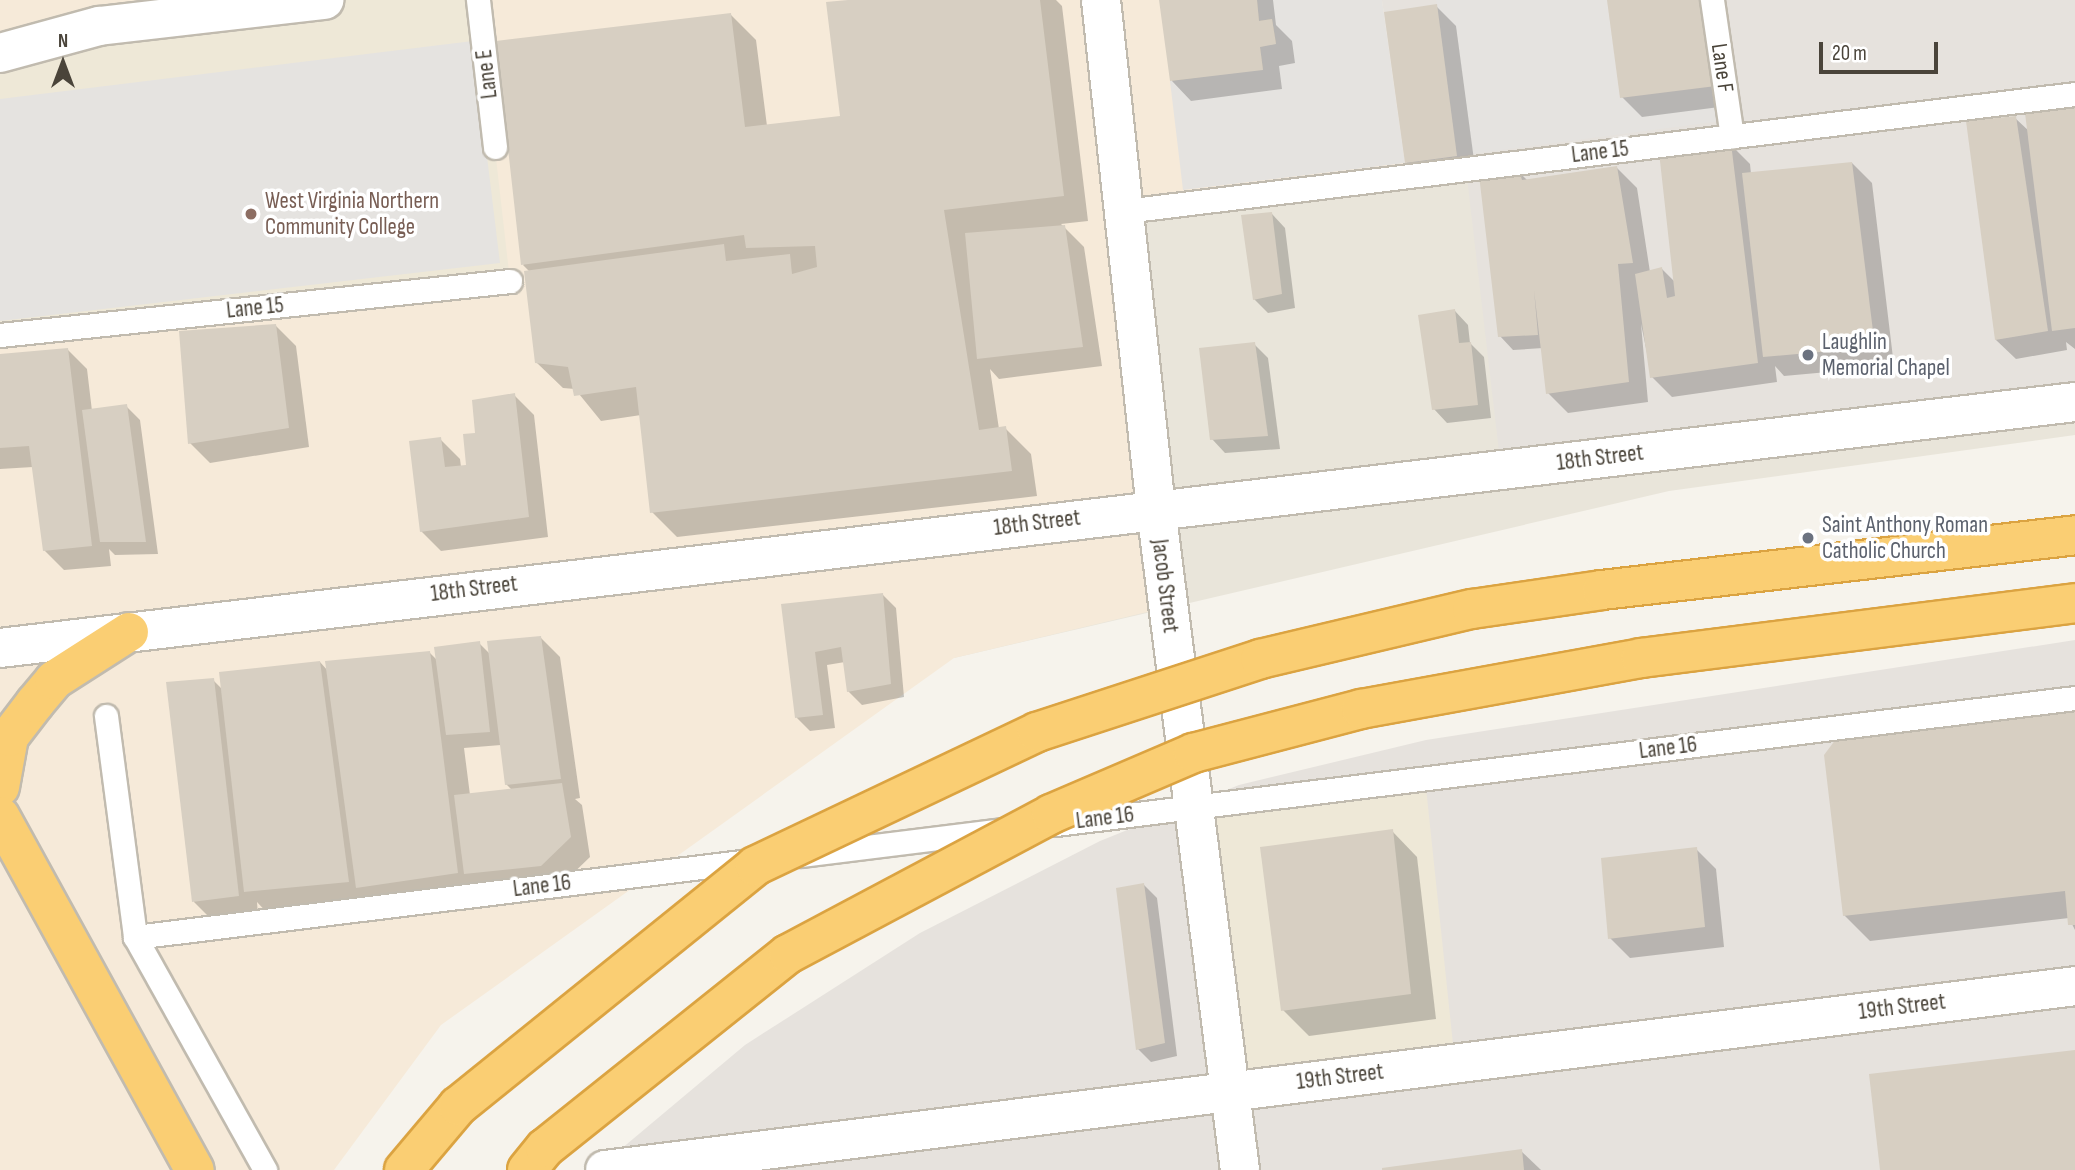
<!DOCTYPE html>
<style>
body{margin:0}
#map{position:relative;width:2075px;height:1170px;overflow:hidden;background:#f6f3ec;font-family:"Sofia Sans Condensed",sans-serif}
div>[style]{position:absolute}
[style*='--x']{left:calc(var(--x)*1px);top:calc(var(--y)*1px);width:calc(var(--w)*1px);rotate:calc(var(--a)*1deg)}
.residential>*{inset:0;background:#e9e5da}
.commercial>*{inset:0;background:#f6ead9}
.industrial>*{inset:0;background:#e6e2dd}
.education>*{inset:0;background:#eee8d7}
.parking>*{inset:0;background:#e5e3e0}
.shadow>*{inset:0;background:#0003}
.building>*{inset:0;background:#d7cfc2}
.roads{filter:drop-shadow(2px 0 #c1bbaf) drop-shadow(-2px 0 #c1bbaf) drop-shadow(0 2px #c1bbaf) drop-shadow(0 -2px #c1bbaf)}
.service>*{height:23px;margin:-11.5px;padding:0 11.5px;transform-origin:11.5px;border-radius:11.5px;background:#fff}
.minor>*{height:38px;margin:-19px;padding:0 19px;transform-origin:19px;border-radius:19px;background:#fff}
.motorway>*{height:38px;margin:-19px;padding:0 19px;transform-origin:19px;border-radius:19px;background:#face73}
.bridges{filter:drop-shadow(2px 0 #dba341) drop-shadow(-2px 0 #dba341) drop-shadow(0 2px #dba341) drop-shadow(0 -2px #dba341)}
.motorway-bridge>*{height:38px;margin:-19px;padding:0 19px;transform-origin:19px;border-radius:19px;background:#face73}
.dots>*{width:19px;height:19px;translate:-50% -50%;box-sizing:border-box;border:4px solid #fff;border-radius:50%}
span{translate:-50% -50%;white-space:nowrap;text-align:center;line-height:1.15;-webkit-text-stroke:7px #fff;paint-order:stroke}
.street-label{font-size:23px;color:#4a443a}
.education-label{font-size:23px;color:#785e54}
.left{translate:0 -50%;text-align:left}
.worship-label{font-size:23px;color:#5b616d}
.north{position:absolute;left:28px;top:28px;width:70px;height:70px;-webkit-text-stroke:5px #fff;paint-order:stroke;rotate:0deg;font-size:19px;font-weight:700;line-height:28px;text-align:center;color:#4a443a}
.north::after{content:'';display:block;margin:auto;width:24px;height:32px;background:#4a443a;clip-path:polygon(50% 0,100% 100%,50% 72%,0 100%)}
.scale{position:absolute;left:1819px;top:42px;width:119px;height:32px;box-sizing:border-box;border:4px solid #4a443a;border-top:0;padding-left:9px;font-size:21px;line-height:24px;white-space:nowrap;color:#4a443a;-webkit-text-stroke:5px #fff;paint-order:stroke}
</style>
<div id="map">
<div class="residential">
<i style="clip-path:polygon(1382px 0,2075px 0,2075px 435px,1669px 491px,954px 658px,1125px 211px,1407px 177px)"></i>
</div>
<div class="commercial">
<i style="clip-path:polygon(0 0,1382px 0,1407px 177px,1126px 211px,1168px 607px,954px 658px,441px 1025px,334px 1170px,0 1170px)"></i>
</div>
<div class="industrial">
<i style="clip-path:polygon(1382px 0,2075px 0,2075px 402px,1501px 469px,1466px 169px,1407px 177px)"></i>
<i style="clip-path:polygon(2075px 640px,2075px 1170px,596px 1170px,745px 1045px,920px 933px,1100px 841px,1239px 785px,1426px 740px)"></i>
</div>
<div class="education">
<i style="clip-path:polygon(325px 0,478px 0,510px 281px,0 335px,0 53px)"></i>
<i style="clip-path:polygon(1425px 778px,1455px 1063px,1229px 1091px,1193px 807px)"></i>
</div>
<div class="parking">
<i style="clip-path:polygon(1257px 0,1382px 0,1405px 163px,1183px 190px,1170px 81px,1263px 69px,1260px 47px,1276px 43px,1272px 19px,1259px 21px)"></i>
<i style="clip-path:polygon(1436px 0,1607px 0,1620px 98px,1716px 86px,1721px 121px,1457px 156px)"></i>
<i style="clip-path:polygon(473px 41px,500px 263px,0 321px,0 99px)"></i>
</div>
<div class="shadow">
<i style="clip-path:polygon(864px 0,1056px 0,1062px 6px,1088px 221px,1061px 224px,1084px 247px,1102px 366px,999px 379px,990px 369px,999px 429px,1005px 428px,1031px 454px,1037px 496px,677px 537px,652px 512px,641px 415px,601px 421px,575px 389px,563px 388px,537px 363px,530px 272px,523px 265px,731px 15px,756px 40px,767px 126px,841px 117px)"></i>
<i style="clip-path:polygon(1161px 0,1273px 0,1276px 25px,1292px 41px,1295px 63px,1279px 66px,1282px 89px,1191px 101px,1172px 81px)"></i>
<i style="clip-path:polygon(1609px 0,1722px 0,1735px 105px,1642px 117px,1622px 97px)"></i>
<i style="clip-path:polygon(1436px 6px,1456px 26px,1476px 175px,1426px 182px,1406px 162px)"></i>
<i style="clip-path:polygon(2075px 107px,2075px 349px,2066px 342px,2067px 350px,2016px 359px,1996px 340px,2015px 118px,2030px 132px)"></i>
<i style="clip-path:polygon(1730px 144px,1750px 164px,1751px 174px,1852px 163px,1872px 183px,1894px 366px,1784px 376px,1775px 366px,1777px 382px,1672px 397px,1652px 377px,1641px 324px,1648px 402px,1568px 413px,1548px 393px,1543px 348px,1513px 350px,1500px 336px,1519px 172px,1528px 181px,1617px 168px,1637px 188px,1650px 272px,1662px 269px,1675px 282px)"></i>
<i style="clip-path:polygon(1272px 214px,1285px 228px,1295px 308px,1268px 313px,1254px 299px)"></i>
<i style="clip-path:polygon(1455px 311px,1468px 325px,1470px 343px,1484px 357px,1491px 418px,1447px 423px,1434px 409px)"></i>
<i style="clip-path:polygon(276px 326px,296px 346px,309px 447px,210px 463px,190px 443px)"></i>
<i style="clip-path:polygon(1254px 344px,1268px 358px,1280px 449px,1225px 453px,1212px 439px)"></i>
<i style="clip-path:polygon(67px 349px,87px 369px,92px 411px,126px 406px,140px 420px,158px 554px,115px 555px,109px 549px,111px 566px,64px 570px,44px 550px,33px 467px,0 469px,0 356px)"></i>
<i style="clip-path:polygon(514px 395px,534px 415px,548px 537px,441px 551px,421px 531px,440px 439px,460px 459px,461px 467px,468px 466px,477px 435px)"></i>
<i style="clip-path:polygon(883px 595px,896px 608px,904px 697px,862px 705px,848px 691px,845px 662px,827px 665px,835px 728px,810px 731px,797px 718px,783px 606px)"></i>
<i style="clip-path:polygon(evenodd,540px 637px,560px 657px,580px 798px,575px 799px,582px 805px,590px 857px,561px 885px,271px 917px,257px 902px,258px 915px,214px 922px,194px 902px,213px 680px,222px 689px,320px 662px,328px 671px,429px 652px,438px 661px,479px 643px,490px 654px,540px 637px,501px 745px,506px 784px,513px 791px,470px 795px,464px 748px,501px 745px)"></i>
<i style="clip-path:polygon(2075px 710px,2075px 930px,2069px 918px,1870px 941px,1844px 915px)"></i>
<i style="clip-path:polygon(1392px 831px,1417px 857px,1436px 1019px,1309px 1036px,1283px 1010px)"></i>
<i style="clip-path:polygon(1696px 849px,1716px 869px,1724px 947px,1630px 958px,1610px 938px)"></i>
<i style="clip-path:polygon(1144px 885px,1157px 898px,1177px 1056px,1151px 1062px,1138px 1049px)"></i>
<i style="clip-path:polygon(1521px 1151px,1541px 1170px,1383px 1170px)"></i>
</div>
<div class="building">
<i style="clip-path:polygon(848px 0,1040px 0,1064px 196px,944px 210px,979px 430px,1006px 426px,1012px 471px,650px 513px,636px 387px,574px 396px,568px 367px,535px 363px,524px 271px,724px 244px,726px 261px,790px 254px,792px 274px,817px 267px,815px 246px,746px 248px,744px 235px,521px 265px,496px 41px,731px 13px,745px 127px,840px 116px,826px 2px)"></i>
<i style="clip-path:polygon(1159px 0,1257px 0,1259px 21px,1272px 19px,1276px 44px,1260px 47px,1263px 70px,1170px 81px)"></i>
<i style="clip-path:polygon(1607px 0,1705px 0,1716px 86px,1620px 98px)"></i>
<i style="clip-path:polygon(1437px 4px,1457px 156px,1405px 163px,1384px 12px)"></i>
<i style="clip-path:polygon(2075px 106px,2075px 328px,2052px 331px,2025px 113px)"></i>
<i style="clip-path:polygon(2016px 116px,2048px 331px,1995px 340px,1966px 121px)"></i>
<i style="clip-path:polygon(1731px 143px,1758px 363px,1650px 378px,1635px 274px,1662px 267px,1667px 298px,1675px 296px,1659px 152px)"></i>
<i style="clip-path:polygon(1852px 162px,1875px 347px,1763px 357px,1742px 173px)"></i>
<i style="clip-path:polygon(1617px 166px,1633px 263px,1618px 264px,1629px 382px,1546px 394px,1534px 290px,1538px 335px,1498px 337px,1479px 175px,1519px 170px,1522px 180px)"></i>
<i style="clip-path:polygon(1272px 212px,1282px 294px,1253px 300px,1241px 215px)"></i>
<i style="clip-path:polygon(1065px 225px,1083px 347px,977px 359px,965px 233px)"></i>
<i style="clip-path:polygon(1455px 309px,1459px 343px,1471px 342px,1478px 405px,1432px 410px,1418px 315px)"></i>
<i style="clip-path:polygon(276px 324px,289px 428px,188px 444px,179px 331px)"></i>
<i style="clip-path:polygon(1255px 342px,1268px 436px,1210px 440px,1199px 348px)"></i>
<i style="clip-path:polygon(68px 348px,92px 546px,43px 551px,29px 446px,0 448px,0 354px)"></i>
<i style="clip-path:polygon(515px 393px,529px 517px,420px 532px,409px 441px,441px 437px,445px 467px,466px 465px,463px 434px,475px 433px,472px 400px)"></i>
<i style="clip-path:polygon(127px 404px,146px 542px,100px 542px,82px 410px)"></i>
<i style="clip-path:polygon(883px 593px,891px 684px,847px 692px,841px 647px,815px 652px,823px 715px,795px 718px,781px 604px)"></i>
<i style="clip-path:polygon(541px 636px,561px 779px,505px 785px,487px 641px)"></i>
<i style="clip-path:polygon(480px 641px,490px 732px,446px 735px,434px 647px)"></i>
<i style="clip-path:polygon(430px 651px,458px 873px,356px 888px,325px 661px)"></i>
<i style="clip-path:polygon(320px 661px,349px 882px,244px 892px,219px 672px)"></i>
<i style="clip-path:polygon(214px 678px,239px 896px,192px 902px,166px 682px)"></i>
<i style="clip-path:polygon(2075px 709px,2075px 925px,2068px 925px,2065px 891px,1843px 916px,1824px 755px,1839px 735px)"></i>
<i style="clip-path:polygon(562px 783px,571px 837px,541px 866px,464px 874px,454px 795px)"></i>
<i style="clip-path:polygon(1393px 829px,1411px 994px,1281px 1011px,1260px 847px)"></i>
<i style="clip-path:polygon(1697px 847px,1705px 927px,1608px 939px,1601px 858px)"></i>
<i style="clip-path:polygon(1144px 883px,1165px 1043px,1136px 1050px,1116px 888px)"></i>
<i style="clip-path:polygon(2075px 1050px,2075px 1170px,1880px 1170px,1869px 1074px)"></i>
<i style="clip-path:polygon(1522px 1149px,1524px 1170px,1382px 1170px,1382px 1168px)"></i>
</div>
<div class="roads">
<div class="service">
<i style="--x:478;--y:0;--w:148;--a:83.4"></i>
<i style="--x:1712;--y:0;--w:138;--a:81.7"></i>
<i style="--x:1125;--y:211;--w:957;--a:-7.02"></i>
<i style="--x:0;--y:335;--w:513;--a:-6.04"></i>
<i style="--x:106;--y:716;--w:223;--a:82.5"></i>
<i style="--x:135;--y:937;--w:267;--a:60.8"></i>
<i style="--x:1056;--y:824;--w:1027;--a:-7.05"></i>
<i style="--x:802;--y:855;--w:204;--a:-7.1"></i>
<i style="--x:135;--y:937;--w:628;--a:-7.05"></i>
</div>
<div class="minor">
<i style="--x:1101;--y:0;--w:512;--a:83.83"></i>
<i style="--x:1156;--y:509;--w:666;--a:82.76"></i>
<i style="--x:0;--y:53;--w:103;--a:-15.3"></i>
<i style="--x:99;--y:26;--w:227;--a:-6.6"></i>
<i style="--x:0;--y:648;--w:2090;--a:-6.76"></i>
<i style="--x:605;--y:1170;--w:1481;--a:-7.13"></i>
</div>
<div class="motorway">
<i style="--x:0;--y:787;--w:51;--a:-79.8"></i>
<i style="--x:9;--y:737;--w:43;--a:-52.6"></i>
<i style="--x:35;--y:703;--w:30;--a:-50"></i>
<i style="--x:54;--y:680;--w:89;--a:-32.6"></i>
<i style="--x:0;--y:816;--w:404;--a:61.2"></i>
</div>
</div>
<div class="bridges">
<div class="motorway-bridge">
<i style="--x:404;--y:1170;--w:84;--a:-49.8"></i>
<i style="--x:458;--y:1106;--w:382;--a:-38.9"></i>
<i style="--x:755;--y:866;--w:312;--a:-25.4"></i>
<i style="--x:1037;--y:732;--w:235;--a:-18.1"></i>
<i style="--x:1260;--y:659;--w:218;--a:-13.3"></i>
<i style="--x:1472;--y:609;--w:131;--a:-8.3"></i>
<i style="--x:1602;--y:590;--w:476;--a:-6.6"></i>
<i style="--x:527;--y:1170;--w:28;--a:-51"></i>
<i style="--x:545;--y:1148;--w:311;--a:-38.6"></i>
<i style="--x:788;--y:954;--w:298;--a:-28"></i>
<i style="--x:1051;--y:814;--w:155;--a:-23.2"></i>
<i style="--x:1193;--y:753;--w:174;--a:-14.7"></i>
<i style="--x:1361;--y:709;--w:285;--a:-10.3"></i>
<i style="--x:1641;--y:658;--w:437;--a:-7.2"></i>
</div>
</div>
<div class="dots">
<i style="left:251px;top:214px;background:#8d6e63"></i>
<i style="left:1808px;top:355px;background:#6b7280"></i>
<i style="left:1808px;top:538px;background:#6b7280"></i>
</div>
<div class="street-label">
<span style="left:1722px;top:68px;rotate:82deg">Lane F</span>
<span style="left:487px;top:74px;rotate:-97deg">Lane E</span>
<span style="left:1600px;top:152px;rotate:-7deg">Lane 15</span>
<span style="left:255px;top:308px;rotate:-6deg">Lane 15</span>
<span style="left:1600px;top:458px;rotate:-7deg">18th Street</span>
<span style="left:1037px;top:523px;rotate:-7deg">18th Street</span>
<span style="left:1165px;top:586px;rotate:83deg">Jacob Street</span>
<span style="left:474px;top:589px;rotate:-7deg">18th Street</span>
<span style="left:1668px;top:748px;rotate:-7deg">Lane 16</span>
<span style="left:1105px;top:818px;rotate:-7deg">Lane 16</span>
<span style="left:542px;top:886px;rotate:-7deg">Lane 16</span>
<span style="left:1902px;top:1007px;rotate:-7deg">19th Street</span>
<span style="left:1340px;top:1077px;rotate:-7deg">19th Street</span>
</div>
<div class="education-label">
<span class="left" style="left:265px;top:214px">West Virginia Northern<br>Community College</span>
</div>
<div class="worship-label">
<span class="left" style="left:1822px;top:355px">Laughlin<br>Memorial Chapel</span>
<span class="left" style="left:1822px;top:538px">Saint Anthony Roman<br>Catholic Church</span>
</div>
<div class="north">N</div>
<div class="scale">20 m</div>
</div>
